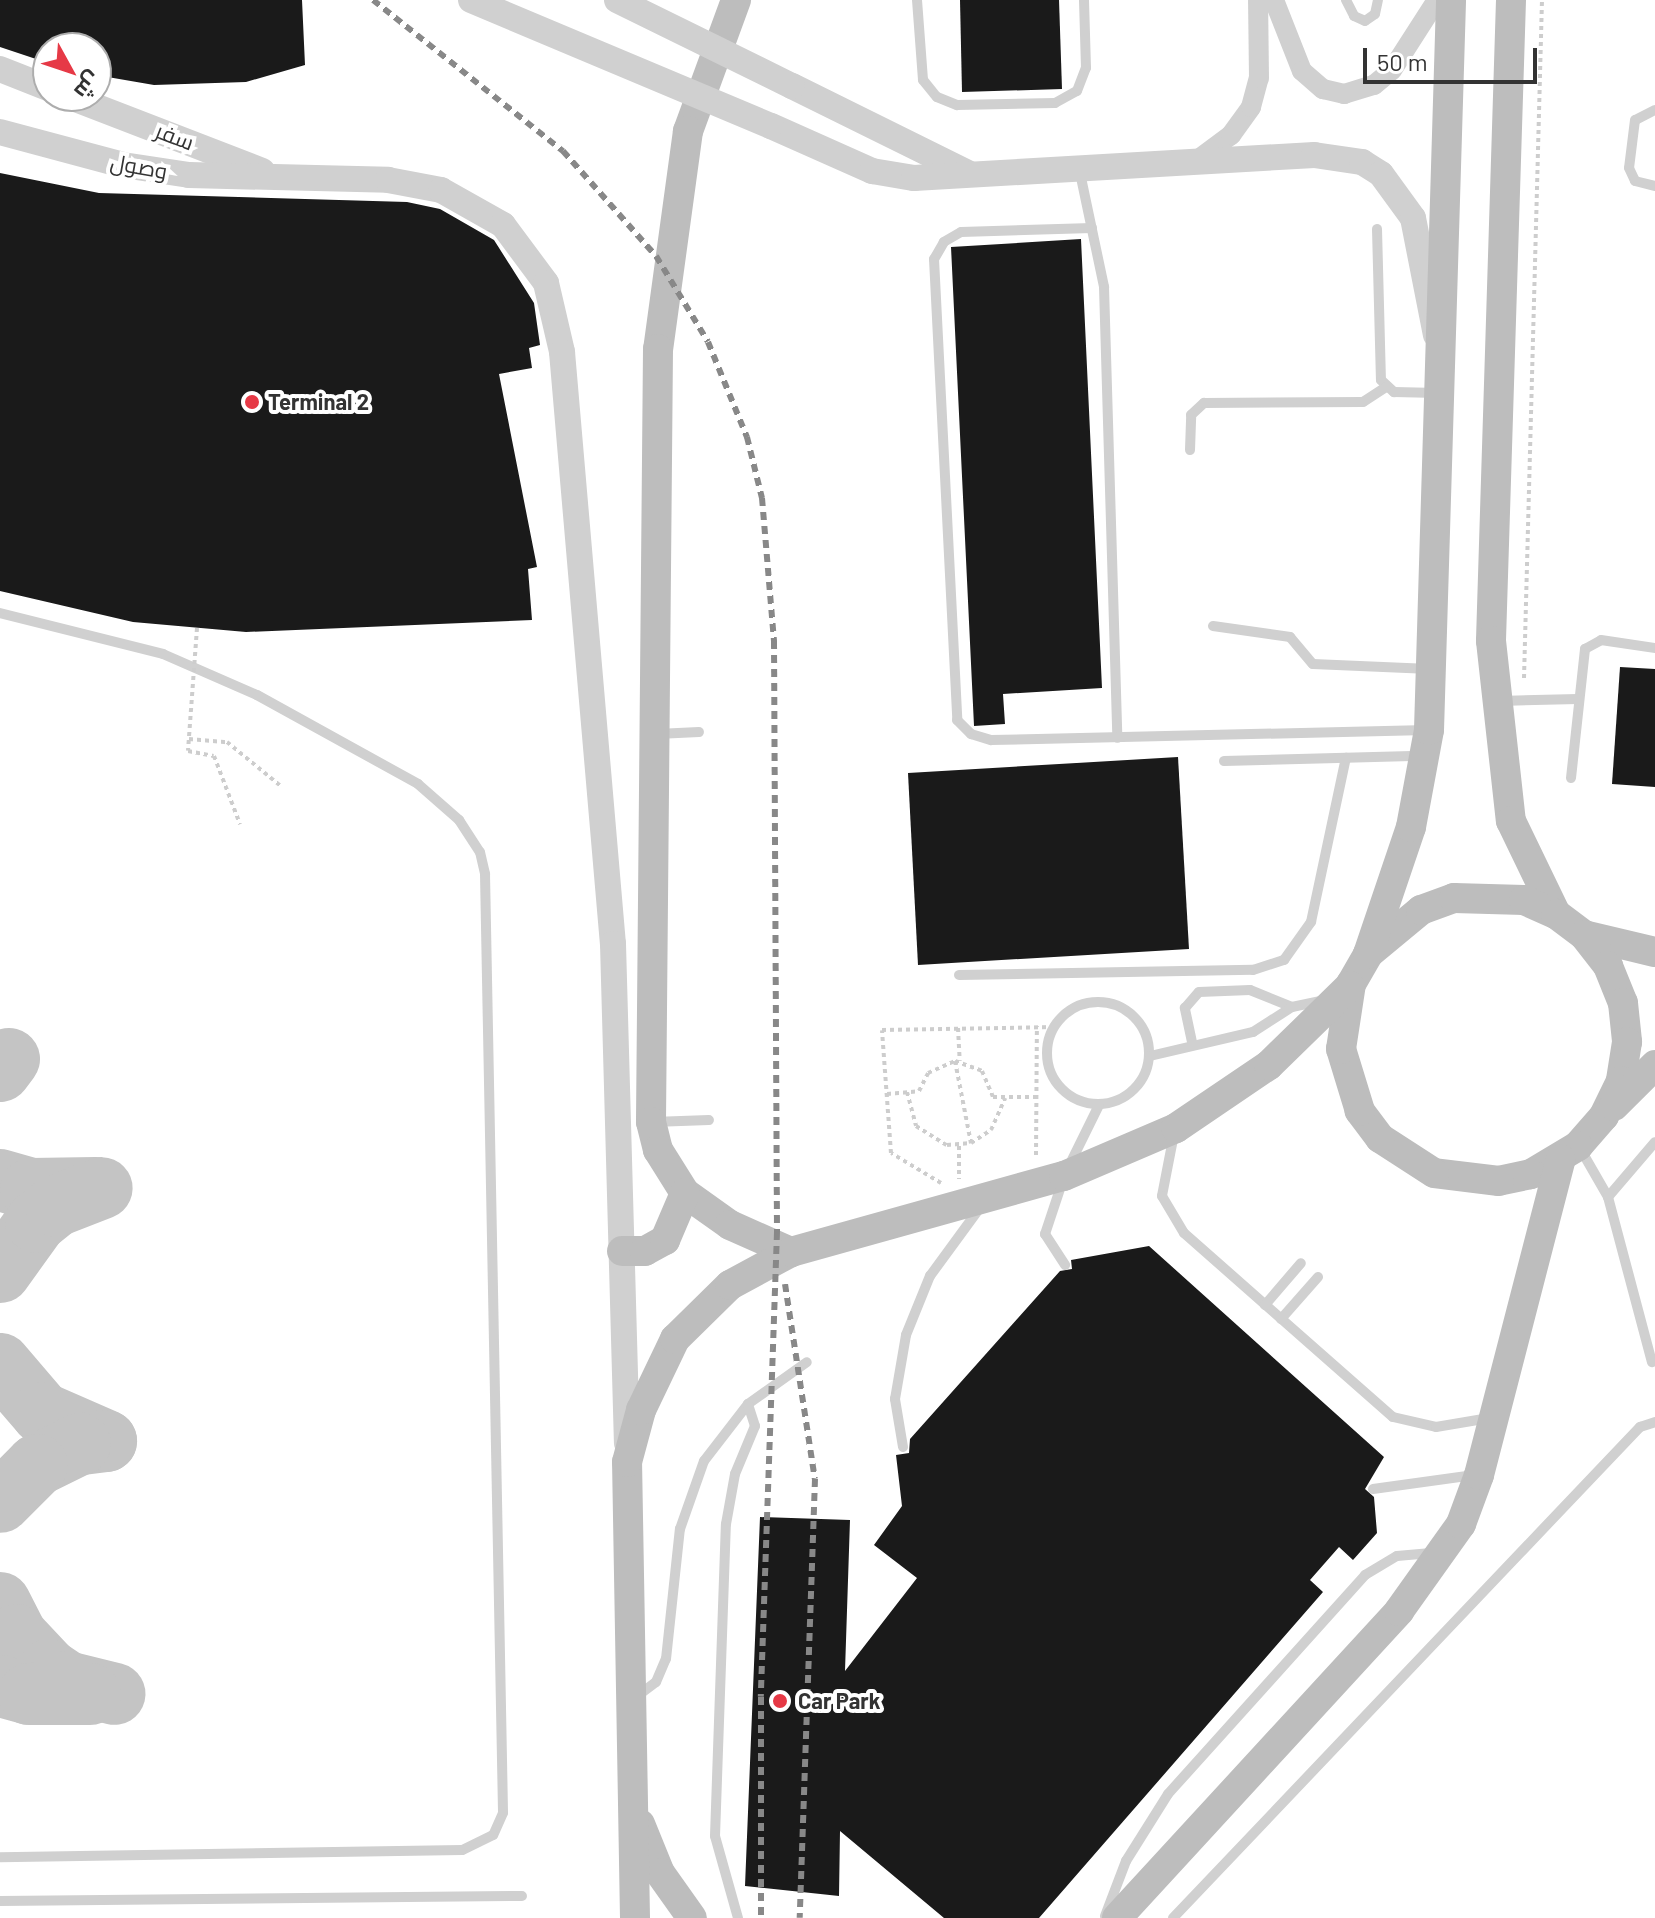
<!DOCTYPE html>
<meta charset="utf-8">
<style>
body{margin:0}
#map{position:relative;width:1655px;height:1918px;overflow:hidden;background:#fff;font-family:Barlow,Cairo,sans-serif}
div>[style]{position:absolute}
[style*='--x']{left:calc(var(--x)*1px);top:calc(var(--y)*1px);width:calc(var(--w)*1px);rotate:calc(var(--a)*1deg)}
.taxiway>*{height:62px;margin:-31px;padding:0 31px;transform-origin:31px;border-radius:31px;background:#c4c4c4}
.building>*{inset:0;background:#1a1a1a}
.path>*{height:4px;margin-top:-2px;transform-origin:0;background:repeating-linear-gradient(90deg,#cdcdcd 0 4px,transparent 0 8px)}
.service>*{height:10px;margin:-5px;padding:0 5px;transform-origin:5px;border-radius:5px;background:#d0d0d0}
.service>.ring{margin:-5px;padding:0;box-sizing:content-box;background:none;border:10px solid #d0d0d0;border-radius:50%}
.minor>*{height:20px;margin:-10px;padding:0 10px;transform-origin:10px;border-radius:10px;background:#d0d0d0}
.tertiary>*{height:26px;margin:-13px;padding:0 13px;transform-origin:13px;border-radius:13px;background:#d0d0d0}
.secondary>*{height:30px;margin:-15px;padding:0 15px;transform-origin:15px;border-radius:15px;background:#bdbdbd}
.rail>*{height:6px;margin-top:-3px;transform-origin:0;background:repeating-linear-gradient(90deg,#888 0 8px,transparent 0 14px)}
.path-bridge>*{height:4px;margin-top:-2px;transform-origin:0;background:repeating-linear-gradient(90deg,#cdcdcd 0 4px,transparent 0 8px)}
.tertiary-bridge>*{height:26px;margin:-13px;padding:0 13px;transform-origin:13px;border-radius:13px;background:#d0d0d0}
.dots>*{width:22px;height:22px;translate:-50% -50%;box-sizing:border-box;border:4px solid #fff;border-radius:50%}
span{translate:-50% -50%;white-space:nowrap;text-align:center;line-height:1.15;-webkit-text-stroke:8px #fff;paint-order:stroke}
.street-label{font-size:22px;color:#333}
.poi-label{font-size:22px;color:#333;font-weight:700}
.left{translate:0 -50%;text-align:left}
.north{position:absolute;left:32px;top:32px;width:80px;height:80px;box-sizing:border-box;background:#fff;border:2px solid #adadad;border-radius:50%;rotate:130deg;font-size:22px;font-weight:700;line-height:32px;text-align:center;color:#333}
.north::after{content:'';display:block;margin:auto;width:28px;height:36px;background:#e63946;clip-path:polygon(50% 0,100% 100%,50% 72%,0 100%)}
.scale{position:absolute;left:1363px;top:48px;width:174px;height:36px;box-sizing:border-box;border:4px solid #333;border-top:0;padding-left:10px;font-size:24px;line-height:28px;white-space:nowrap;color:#333;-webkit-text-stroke:6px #fff;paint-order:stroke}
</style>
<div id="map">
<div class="taxiway">
<i style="--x:0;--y:1071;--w:15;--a:-53"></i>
<i style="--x:0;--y:1180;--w:32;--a:16"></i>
<i style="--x:31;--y:1189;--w:65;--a:-0.9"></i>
<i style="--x:0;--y:1272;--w:62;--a:-54.2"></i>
<i style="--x:36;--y:1222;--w:26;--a:-39"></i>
<i style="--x:56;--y:1206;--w:49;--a:-21.4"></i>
<i style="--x:0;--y:1364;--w:65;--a:49.4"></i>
<i style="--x:42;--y:1413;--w:70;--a:23.6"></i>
<i style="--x:106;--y:1441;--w:26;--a:173"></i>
<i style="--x:80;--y:1444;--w:48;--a:154"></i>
<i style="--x:37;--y:1465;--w:52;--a:135"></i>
<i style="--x:0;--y:1603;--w:36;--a:63"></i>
<i style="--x:16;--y:1635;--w:48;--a:46.7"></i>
<i style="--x:49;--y:1670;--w:22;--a:34"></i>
<i style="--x:67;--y:1682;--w:49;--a:14"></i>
<i style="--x:0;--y:1686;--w:30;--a:15"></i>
<i style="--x:29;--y:1694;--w:61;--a:0"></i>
</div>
<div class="building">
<i style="clip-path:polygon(0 0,302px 0,305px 65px,246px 82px,154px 85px,96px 75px,96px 48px,48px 48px,48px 63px,0 47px)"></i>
<i style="clip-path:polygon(960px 0,1059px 0,1062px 89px,962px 92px)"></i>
<i style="clip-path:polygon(0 173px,99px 193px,407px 202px,440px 209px,494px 240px,534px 303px,540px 345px,529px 348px,532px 368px,499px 374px,537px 567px,528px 569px,532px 620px,246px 632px,133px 622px,0 591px)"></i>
<i style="clip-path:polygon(1081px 239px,1102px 688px,1003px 694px,1005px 724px,974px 726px,951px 247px)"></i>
<i style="clip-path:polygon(1620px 667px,1655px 669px,1655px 787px,1612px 784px)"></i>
<i style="clip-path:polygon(1178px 757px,1189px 949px,918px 965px,908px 773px)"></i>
<i style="clip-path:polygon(1149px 1246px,1384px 1457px,1365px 1489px,1374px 1497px,1377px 1533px,1353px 1560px,1339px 1547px,1310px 1580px,1323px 1592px,1039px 1918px,944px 1918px,840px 1831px,839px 1896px,745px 1886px,760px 1517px,850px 1520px,845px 1671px,917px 1578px,874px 1545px,902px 1506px,896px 1455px,909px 1453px,910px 1439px,1060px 1271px,1072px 1269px,1071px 1260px)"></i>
</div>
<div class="path">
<i style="--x:1524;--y:678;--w:678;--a:-88.48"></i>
<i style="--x:189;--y:739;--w:38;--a:5"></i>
<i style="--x:227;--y:742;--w:71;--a:39.3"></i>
<i style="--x:958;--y:1028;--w:33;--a:87"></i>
<i style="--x:955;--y:1061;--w:84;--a:79"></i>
<i style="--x:907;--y:1092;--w:35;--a:75"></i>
<i style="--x:916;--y:1126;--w:36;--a:32"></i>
<i style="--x:947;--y:1145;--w:24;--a:-5"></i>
<i style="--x:971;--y:1143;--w:24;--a:-33"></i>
<i style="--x:991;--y:1130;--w:35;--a:-66"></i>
<i style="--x:887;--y:1094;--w:32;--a:-5"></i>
<i style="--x:919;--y:1091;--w:20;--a:-63"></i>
<i style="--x:928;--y:1073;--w:30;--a:-24"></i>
<i style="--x:955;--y:1061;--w:29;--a:20"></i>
<i style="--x:982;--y:1071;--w:28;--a:67"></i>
<i style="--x:993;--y:1097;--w:43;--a:0"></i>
<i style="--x:959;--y:1146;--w:33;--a:90"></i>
<i style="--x:1036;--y:1155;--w:129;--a:-89.6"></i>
<i style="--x:941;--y:1183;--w:58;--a:-149"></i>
<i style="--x:891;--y:1153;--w:123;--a:-94.2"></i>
<i style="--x:882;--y:1030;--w:172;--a:-1"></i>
</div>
<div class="service">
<i style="--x:917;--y:0;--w:80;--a:85.7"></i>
<i style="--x:923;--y:80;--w:22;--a:51"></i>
<i style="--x:937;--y:97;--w:22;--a:22"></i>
<i style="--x:957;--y:105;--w:98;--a:-1.2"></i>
<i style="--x:1055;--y:103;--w:25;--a:-29"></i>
<i style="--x:1077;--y:91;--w:25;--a:-69"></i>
<i style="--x:1086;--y:68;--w:68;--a:-91.7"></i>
<i style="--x:1346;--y:0;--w:18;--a:63"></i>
<i style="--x:1354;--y:16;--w:12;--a:24"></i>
<i style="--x:1365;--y:21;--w:12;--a:-35"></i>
<i style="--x:1375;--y:14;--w:14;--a:-78"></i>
<i style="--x:1655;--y:110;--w:22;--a:153"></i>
<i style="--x:1635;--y:120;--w:48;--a:97.1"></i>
<i style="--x:1629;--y:168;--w:14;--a:65"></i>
<i style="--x:1635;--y:181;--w:21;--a:14"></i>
<i style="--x:1079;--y:168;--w:122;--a:78.1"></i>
<i style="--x:1104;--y:287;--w:451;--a:88.3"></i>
<i style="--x:1092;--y:228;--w:131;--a:178.3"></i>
<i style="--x:961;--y:232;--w:20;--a:150"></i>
<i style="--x:944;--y:242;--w:20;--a:120"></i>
<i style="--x:934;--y:259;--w:462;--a:87.1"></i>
<i style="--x:957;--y:720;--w:20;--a:45"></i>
<i style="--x:971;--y:734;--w:21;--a:17"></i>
<i style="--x:991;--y:740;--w:436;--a:-1.3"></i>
<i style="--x:1377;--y:229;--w:151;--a:88.5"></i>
<i style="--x:1381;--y:380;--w:18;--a:43"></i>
<i style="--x:1394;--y:392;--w:44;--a:1.3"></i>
<i style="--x:1190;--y:450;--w:35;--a:-88"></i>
<i style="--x:1191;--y:415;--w:18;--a:-43"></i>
<i style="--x:1204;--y:403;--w:159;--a:-0.4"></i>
<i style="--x:1363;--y:402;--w:27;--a:-33"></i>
<i style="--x:0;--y:613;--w:168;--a:14.1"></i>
<i style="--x:163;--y:654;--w:103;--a:23.6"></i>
<i style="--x:257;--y:695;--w:184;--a:28.9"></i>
<i style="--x:418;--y:784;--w:55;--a:41.3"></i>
<i style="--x:459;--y:820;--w:38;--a:57"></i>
<i style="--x:480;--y:852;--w:23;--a:77"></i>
<i style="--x:485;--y:874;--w:939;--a:88.9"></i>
<i style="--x:503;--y:1813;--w:24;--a:114"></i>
<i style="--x:493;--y:1835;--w:34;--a:154"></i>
<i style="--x:462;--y:1850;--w:462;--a:179.1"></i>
<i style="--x:1213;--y:626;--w:78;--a:8.1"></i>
<i style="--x:1290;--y:637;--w:35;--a:50"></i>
<i style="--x:1313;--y:664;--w:117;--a:2.4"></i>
<i style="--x:1500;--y:701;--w:78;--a:-1.5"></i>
<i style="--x:657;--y:734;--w:42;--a:-2.7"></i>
<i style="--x:1224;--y:761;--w:197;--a:-1.5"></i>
<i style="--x:1571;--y:778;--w:130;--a:-83.8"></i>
<i style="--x:1585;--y:649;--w:18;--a:-29"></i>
<i style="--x:1601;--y:640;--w:55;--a:8.4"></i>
<i style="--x:959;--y:975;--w:294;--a:-1"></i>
<i style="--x:1253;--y:970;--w:33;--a:-18"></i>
<i style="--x:1284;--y:960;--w:47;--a:-54.6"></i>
<i style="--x:1311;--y:922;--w:168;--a:-78"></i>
<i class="ring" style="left:1047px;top:1002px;width:92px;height:92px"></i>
<i style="--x:1192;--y:1042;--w:35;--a:-102"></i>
<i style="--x:1185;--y:1008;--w:21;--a:-49"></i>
<i style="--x:1199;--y:992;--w:51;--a:-2.2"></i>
<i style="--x:1250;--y:990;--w:45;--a:22"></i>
<i style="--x:1150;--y:1056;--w:106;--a:-13.1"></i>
<i style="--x:1253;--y:1032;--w:46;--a:-32.7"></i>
<i style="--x:1292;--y:1007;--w:33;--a:-12"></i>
<i style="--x:653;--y:1122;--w:56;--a:-2"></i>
<i style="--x:1174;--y:1134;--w:63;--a:101"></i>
<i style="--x:1162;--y:1196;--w:43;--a:59.3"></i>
<i style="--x:1184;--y:1233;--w:278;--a:41.4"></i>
<i style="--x:1393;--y:1417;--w:44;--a:13.1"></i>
<i style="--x:1436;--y:1427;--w:54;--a:-9.6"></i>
<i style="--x:1581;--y:1150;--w:54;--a:60.1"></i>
<i style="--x:1608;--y:1197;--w:171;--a:75.1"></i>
<i style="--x:1068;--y:1168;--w:70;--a:-63.8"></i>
<i style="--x:1062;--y:1183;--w:54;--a:108.4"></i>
<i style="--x:1045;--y:1234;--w:37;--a:57"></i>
<i style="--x:1608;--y:1197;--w:72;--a:-49.5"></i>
<i style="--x:1265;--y:1305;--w:55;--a:-49.4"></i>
<i style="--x:1281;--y:1319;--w:56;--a:-48.6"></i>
<i style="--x:903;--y:1447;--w:49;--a:-99.5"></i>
<i style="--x:895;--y:1399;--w:65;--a:-80.2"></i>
<i style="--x:906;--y:1335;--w:64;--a:-67.9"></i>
<i style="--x:930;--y:1276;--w:83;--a:-53.8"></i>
<i style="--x:1373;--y:1489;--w:102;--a:-7.9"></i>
<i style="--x:636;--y:1697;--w:25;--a:-37"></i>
<i style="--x:656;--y:1682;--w:25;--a:-67"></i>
<i style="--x:666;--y:1659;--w:131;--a:-83.9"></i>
<i style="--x:680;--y:1529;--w:72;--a:-70.6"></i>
<i style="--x:704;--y:1461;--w:72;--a:-52.3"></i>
<i style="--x:748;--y:1404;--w:72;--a:-35.4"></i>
<i style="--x:0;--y:1901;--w:522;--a:-0.55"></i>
<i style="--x:1105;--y:1916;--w:59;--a:-69.1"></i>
<i style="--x:1126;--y:1861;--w:79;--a:-57.9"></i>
<i style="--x:1168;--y:1794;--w:295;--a:-48"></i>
<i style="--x:1365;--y:1575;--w:37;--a:-31"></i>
<i style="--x:1397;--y:1556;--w:37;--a:-5"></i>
<i style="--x:738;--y:1918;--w:85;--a:-105.7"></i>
<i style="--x:715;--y:1836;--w:312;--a:-88"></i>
<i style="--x:726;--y:1524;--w:51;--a:-79.8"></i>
<i style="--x:735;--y:1474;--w:52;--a:-67.4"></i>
<i style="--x:755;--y:1426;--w:23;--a:-108"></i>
<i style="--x:1173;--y:1918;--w:678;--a:-46.44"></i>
<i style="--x:1640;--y:1427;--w:16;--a:-18"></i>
</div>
<div class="minor">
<i style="--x:1274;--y:0;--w:76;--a:68.5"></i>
<i style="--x:1302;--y:71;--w:28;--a:41"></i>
<i style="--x:1323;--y:89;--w:22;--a:13"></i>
<i style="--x:1344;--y:94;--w:31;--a:-17"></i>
<i style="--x:1374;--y:85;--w:23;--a:-40"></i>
<i style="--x:1392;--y:70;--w:83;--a:-57.3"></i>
<i style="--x:1196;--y:161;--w:44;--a:-36.6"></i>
<i style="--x:1231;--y:135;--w:34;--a:-54"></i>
<i style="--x:1251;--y:107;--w:30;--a:-75"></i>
<i style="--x:1259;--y:78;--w:78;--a:-90.7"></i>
</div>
<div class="tertiary">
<i style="--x:0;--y:69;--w:52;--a:21.6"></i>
<i style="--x:792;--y:86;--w:196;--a:26.3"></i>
<i style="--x:68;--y:96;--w:208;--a:21.1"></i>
<i style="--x:771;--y:126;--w:111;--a:24"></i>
<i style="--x:872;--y:171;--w:43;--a:9.5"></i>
<i style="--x:914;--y:178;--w:401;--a:-3.3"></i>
<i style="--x:1314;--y:155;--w:49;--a:8.3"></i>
<i style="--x:1362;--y:162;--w:22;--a:32"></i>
<i style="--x:1381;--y:174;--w:54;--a:54"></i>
<i style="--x:1413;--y:218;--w:119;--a:78.9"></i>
<i style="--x:0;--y:132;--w:127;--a:15"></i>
<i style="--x:123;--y:165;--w:67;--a:8.6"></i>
<i style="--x:189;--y:175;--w:199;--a:1.4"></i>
<i style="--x:388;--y:180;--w:54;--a:10.7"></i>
<i style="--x:441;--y:190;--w:71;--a:29.4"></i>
<i style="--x:503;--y:225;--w:72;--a:53.4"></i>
<i style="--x:546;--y:283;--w:71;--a:76.9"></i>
<i style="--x:562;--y:352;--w:594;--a:85.08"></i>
<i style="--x:613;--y:944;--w:499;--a:88.4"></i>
</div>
<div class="secondary">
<i style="--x:736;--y:0;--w:140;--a:110.1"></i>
<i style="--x:688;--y:131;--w:220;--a:97.8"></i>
<i style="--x:658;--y:349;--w:773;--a:90.52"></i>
<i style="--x:651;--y:1122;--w:29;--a:76"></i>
<i style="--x:658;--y:1150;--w:51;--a:57.9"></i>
<i style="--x:685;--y:1193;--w:55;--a:35.4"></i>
<i style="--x:730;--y:1225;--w:67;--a:23.9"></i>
<i style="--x:1511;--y:0;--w:641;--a:91.79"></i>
<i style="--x:1491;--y:641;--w:181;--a:83.7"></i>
<i style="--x:1511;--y:821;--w:103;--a:64.2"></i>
<i style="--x:1584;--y:935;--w:73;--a:13.5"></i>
<i style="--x:1368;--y:954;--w:69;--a:-39.7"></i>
<i style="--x:1421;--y:910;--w:35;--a:-20"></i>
<i style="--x:1454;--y:898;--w:70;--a:1.6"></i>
<i style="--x:1524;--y:900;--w:35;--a:24"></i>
<i style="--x:1556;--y:914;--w:35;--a:37"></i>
<i style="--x:1584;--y:935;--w:39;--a:52"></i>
<i style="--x:1608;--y:966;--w:40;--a:68"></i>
<i style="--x:1623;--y:1003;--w:39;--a:84"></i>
<i style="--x:1627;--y:1042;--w:39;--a:99"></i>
<i style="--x:1621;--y:1081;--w:39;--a:116"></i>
<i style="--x:1604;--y:1116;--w:40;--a:131"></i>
<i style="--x:1578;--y:1146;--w:55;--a:149.2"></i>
<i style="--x:1531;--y:1174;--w:33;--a:168"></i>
<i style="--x:1499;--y:1181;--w:65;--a:-173"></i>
<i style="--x:1434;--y:1173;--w:64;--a:-147.1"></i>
<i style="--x:1380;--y:1138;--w:34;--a:-127"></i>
<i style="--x:1360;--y:1111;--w:65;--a:-107"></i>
<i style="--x:1341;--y:1049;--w:66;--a:-81.3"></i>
<i style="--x:1351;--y:984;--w:34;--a:-60"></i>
<i style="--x:1368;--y:954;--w:134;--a:-71.3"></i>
<i style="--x:1411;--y:827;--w:99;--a:-79.5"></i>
<i style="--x:1429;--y:730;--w:730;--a:-88.27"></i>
<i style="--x:1614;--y:1106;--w:58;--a:-45"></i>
<i style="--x:622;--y:1251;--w:23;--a:0"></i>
<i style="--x:645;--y:1251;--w:23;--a:-29"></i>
<i style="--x:665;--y:1240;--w:51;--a:-66.9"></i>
<i style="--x:640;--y:1824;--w:53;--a:67.8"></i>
<i style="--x:660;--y:1873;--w:55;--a:54.6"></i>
<i style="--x:635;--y:1918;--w:456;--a:-91"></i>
<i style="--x:627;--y:1462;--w:54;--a:-74.9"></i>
<i style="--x:641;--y:1410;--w:79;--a:-64.4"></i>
<i style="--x:675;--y:1339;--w:77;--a:-44.5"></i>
<i style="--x:730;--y:1285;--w:69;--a:-28.4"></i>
<i style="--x:791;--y:1252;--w:283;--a:-15.6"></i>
<i style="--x:1064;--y:1176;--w:122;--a:-23.2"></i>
<i style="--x:1176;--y:1128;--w:112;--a:-34.1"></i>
<i style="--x:1269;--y:1065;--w:113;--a:-44.3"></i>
<i style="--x:1117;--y:1918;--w:417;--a:-47.4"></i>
<i style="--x:1399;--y:1611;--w:107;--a:-54.5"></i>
<i style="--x:1461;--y:1524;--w:52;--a:-69.8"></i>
<i style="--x:1479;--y:1475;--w:326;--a:-75.5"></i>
</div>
<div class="rail">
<i style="--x:373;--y:0;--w:243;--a:38.5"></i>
<i style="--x:563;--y:151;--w:140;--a:48.5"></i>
<i style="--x:656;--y:256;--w:100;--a:58.8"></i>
<i style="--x:708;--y:342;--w:103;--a:67.7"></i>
<i style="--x:747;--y:437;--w:63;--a:76.2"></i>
<i style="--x:762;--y:498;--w:144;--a:85.2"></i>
<i style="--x:774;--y:641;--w:591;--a:89.71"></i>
<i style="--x:777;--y:1232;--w:465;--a:92"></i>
<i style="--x:761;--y:1697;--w:221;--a:90"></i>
<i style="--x:785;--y:1284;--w:197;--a:81.3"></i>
<i style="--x:815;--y:1479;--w:439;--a:92"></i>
</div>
<div class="path-bridge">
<i style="--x:197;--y:628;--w:123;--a:94.2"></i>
<i style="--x:188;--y:751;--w:26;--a:11"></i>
<i style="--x:214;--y:756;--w:73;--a:69.1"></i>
</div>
<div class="tertiary-bridge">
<i style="--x:471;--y:0;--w:325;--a:22.8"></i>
<i style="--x:617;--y:0;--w:195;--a:26.2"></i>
</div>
<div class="dots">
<i style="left:252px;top:402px;background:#e63946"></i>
<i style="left:780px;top:1701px;background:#e63946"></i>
</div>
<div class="street-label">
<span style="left:175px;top:136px;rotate:21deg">سفر</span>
<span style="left:139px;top:166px;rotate:10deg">وصول</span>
</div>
<div class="poi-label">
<span class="left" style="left:268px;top:402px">Terminal 2</span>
<span class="left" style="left:798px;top:1701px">Car Park</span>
</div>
<div class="north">ش</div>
<div class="scale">50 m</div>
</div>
